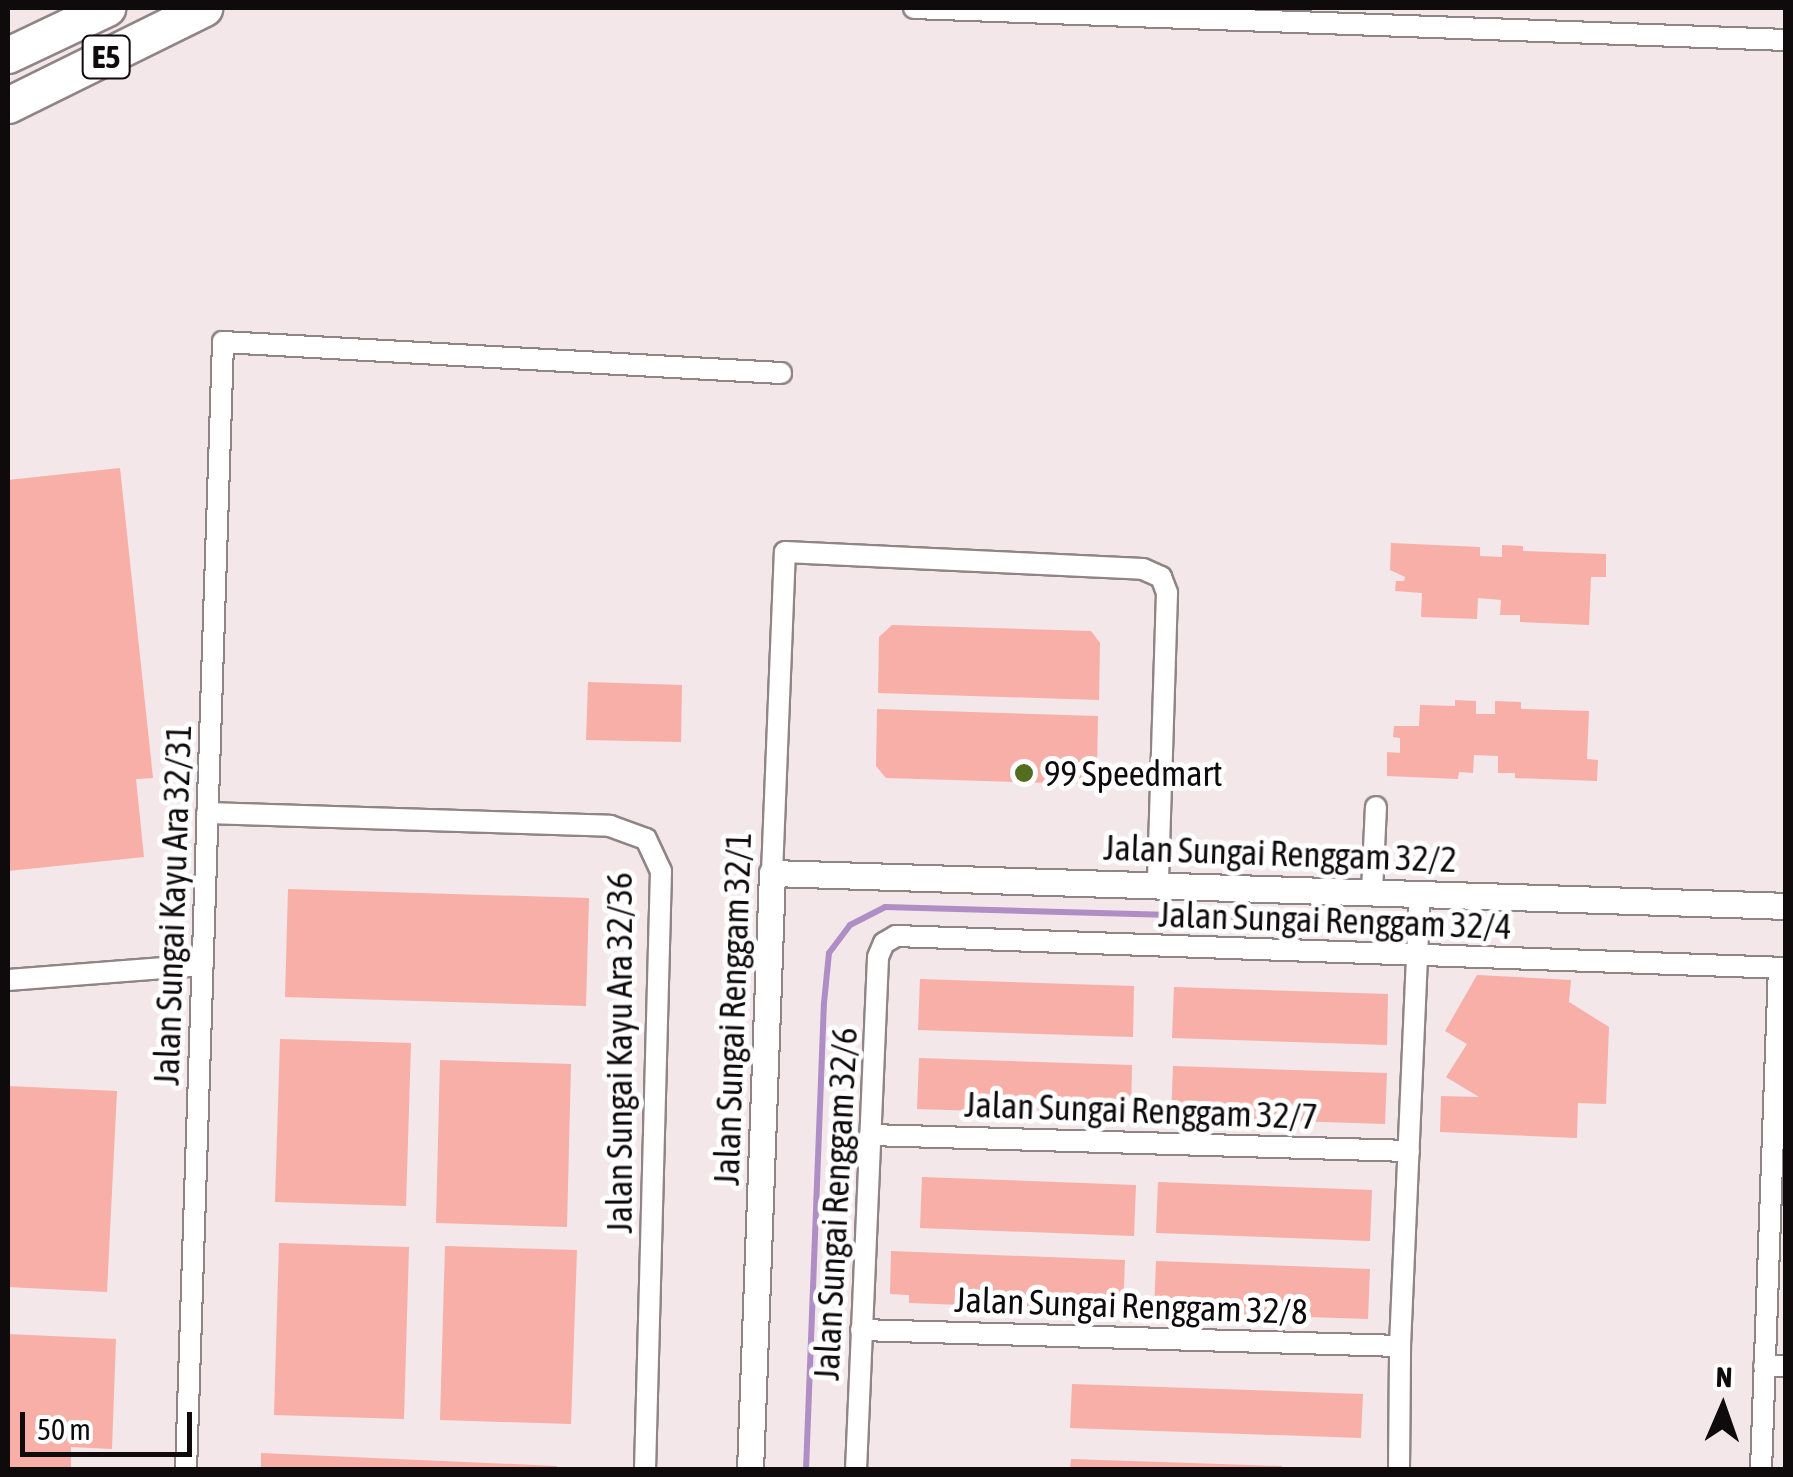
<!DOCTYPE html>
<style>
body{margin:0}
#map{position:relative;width:1793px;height:1477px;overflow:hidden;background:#f3e7ea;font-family:"Asap Condensed",sans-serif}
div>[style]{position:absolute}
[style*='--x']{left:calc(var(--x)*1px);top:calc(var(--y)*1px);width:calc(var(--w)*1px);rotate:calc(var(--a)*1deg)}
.stream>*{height:6px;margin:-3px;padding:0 3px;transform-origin:3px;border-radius:3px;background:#af8ec5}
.building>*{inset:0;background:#f7afa7}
.roads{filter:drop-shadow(2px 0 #8f8486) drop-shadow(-2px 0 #8f8486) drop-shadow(0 2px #8f8486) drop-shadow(0 -2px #8f8486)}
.minor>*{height:20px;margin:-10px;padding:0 10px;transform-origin:10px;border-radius:10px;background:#fff}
.tertiary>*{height:25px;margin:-12.5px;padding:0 12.5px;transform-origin:12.5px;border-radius:12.5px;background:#fff}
.motorway>*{height:35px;margin:-17.5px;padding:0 17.5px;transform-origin:17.5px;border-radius:17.5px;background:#fff}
.dots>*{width:28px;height:28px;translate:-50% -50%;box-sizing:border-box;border:5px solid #fff;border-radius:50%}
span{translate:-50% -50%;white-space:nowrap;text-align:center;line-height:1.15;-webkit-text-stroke:10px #fff;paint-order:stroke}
.shield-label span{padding:2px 8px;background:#fff;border:2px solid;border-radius:8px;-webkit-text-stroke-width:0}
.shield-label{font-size:32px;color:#0f0b0c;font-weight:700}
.poi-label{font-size:35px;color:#0f0b0c}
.left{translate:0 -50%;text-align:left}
.street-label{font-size:35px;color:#0f0b0c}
.frame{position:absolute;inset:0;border:10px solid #0f0b0c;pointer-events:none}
.north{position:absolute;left:1673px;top:1357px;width:100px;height:100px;-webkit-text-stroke:8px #fff;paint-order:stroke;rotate:2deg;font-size:28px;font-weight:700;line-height:40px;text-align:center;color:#0f0b0c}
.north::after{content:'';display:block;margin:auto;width:35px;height:45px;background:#0f0b0c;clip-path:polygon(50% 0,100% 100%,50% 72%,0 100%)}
.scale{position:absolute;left:20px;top:1412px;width:172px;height:45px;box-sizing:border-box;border:5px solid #0f0b0c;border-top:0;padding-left:12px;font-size:30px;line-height:35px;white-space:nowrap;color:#0f0b0c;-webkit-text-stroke:8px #fff;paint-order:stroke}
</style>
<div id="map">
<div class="stream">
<i style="--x:806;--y:1470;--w:467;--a:-87.8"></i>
<i style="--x:824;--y:1003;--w:50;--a:-84.3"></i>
<i style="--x:829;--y:953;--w:35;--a:-53"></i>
<i style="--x:850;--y:925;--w:39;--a:-27"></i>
<i style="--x:885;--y:907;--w:503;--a:1.59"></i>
</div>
<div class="building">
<i style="clip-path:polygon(120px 468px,153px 778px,136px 779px,144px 857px,8px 871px,8px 480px)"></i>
<i style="clip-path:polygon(1391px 543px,1480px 547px,1480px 556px,1502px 557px,1502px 545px,1523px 546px,1523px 551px,1606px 554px,1606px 577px,1591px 577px,1589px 625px,1520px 622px,1520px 615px,1500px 615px,1501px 600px,1478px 598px,1477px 619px,1421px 617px,1422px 593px,1395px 591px,1396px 581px,1404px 581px,1405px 577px,1390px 570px)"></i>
<i style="clip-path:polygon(892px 625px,1091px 631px,1100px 643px,1099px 700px,878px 693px,879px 637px)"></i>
<i style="clip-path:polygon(588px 682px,682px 685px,681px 742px,586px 740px)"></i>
<i style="clip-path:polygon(1455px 700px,1476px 701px,1476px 714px,1495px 714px,1495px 701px,1521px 702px,1521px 709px,1589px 711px,1587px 759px,1598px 760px,1597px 781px,1515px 778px,1515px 773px,1498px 773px,1498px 756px,1474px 755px,1473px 773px,1459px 772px,1458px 779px,1387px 776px,1387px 752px,1400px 753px,1400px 738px,1393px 737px,1394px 726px,1419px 726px,1420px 705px,1455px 706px)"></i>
<i style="clip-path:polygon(877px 709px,1098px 716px,1097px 771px,1084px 784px,886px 778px,876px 766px)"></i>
<i style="clip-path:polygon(288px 889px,589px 898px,586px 1006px,285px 997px)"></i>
<i style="clip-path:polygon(1477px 975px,1571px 980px,1569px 1002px,1609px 1027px,1606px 1104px,1578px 1103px,1577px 1138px,1440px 1132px,1441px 1096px,1479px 1097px,1446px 1077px,1467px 1044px,1445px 1031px)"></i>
<i style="clip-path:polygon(920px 979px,1134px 986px,1133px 1037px,918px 1030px)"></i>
<i style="clip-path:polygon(1174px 987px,1388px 994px,1387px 1045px,1172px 1038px)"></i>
<i style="clip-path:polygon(280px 1039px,411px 1043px,406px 1206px,275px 1202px)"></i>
<i style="clip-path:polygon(919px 1058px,1132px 1065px,1131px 1116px,917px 1109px)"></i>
<i style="clip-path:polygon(440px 1060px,571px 1064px,567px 1227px,436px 1223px)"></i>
<i style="clip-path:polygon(1173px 1066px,1387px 1073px,1385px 1124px,1171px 1117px)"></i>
<i style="clip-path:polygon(8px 1086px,117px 1091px,107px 1292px,8px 1287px)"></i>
<i style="clip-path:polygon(922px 1177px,1136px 1185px,1134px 1236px,920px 1228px)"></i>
<i style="clip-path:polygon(1158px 1182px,1372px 1190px,1370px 1241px,1156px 1233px)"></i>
<i style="clip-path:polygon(279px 1243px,409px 1247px,404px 1419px,274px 1415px)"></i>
<i style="clip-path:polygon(445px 1246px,577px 1250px,571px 1424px,440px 1420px)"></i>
<i style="clip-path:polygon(891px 1251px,1125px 1260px,1123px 1311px,909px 1303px,909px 1295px,890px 1294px)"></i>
<i style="clip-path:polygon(1156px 1261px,1370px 1269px,1368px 1319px,1154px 1312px)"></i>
<i style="clip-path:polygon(8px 1334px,116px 1339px,112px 1449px,71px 1447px,71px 1470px,8px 1470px)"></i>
<i style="clip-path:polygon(1072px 1384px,1363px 1394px,1361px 1438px,1070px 1428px)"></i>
<i style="clip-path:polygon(261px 1453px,557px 1466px,556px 1470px,261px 1470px)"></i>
<i style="clip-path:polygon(1071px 1459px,1282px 1466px,1282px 1470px,1070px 1470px)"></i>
</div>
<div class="roads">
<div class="minor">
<i style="--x:914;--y:8;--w:873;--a:2.1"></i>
<i style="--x:207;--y:813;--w:403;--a:1.8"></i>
<i style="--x:610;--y:826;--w:38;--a:20"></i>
<i style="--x:646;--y:839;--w:35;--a:65"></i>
<i style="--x:661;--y:871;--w:599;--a:91.53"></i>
<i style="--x:772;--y:873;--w:321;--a:-87.7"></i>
<i style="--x:785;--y:552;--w:358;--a:2.7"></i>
<i style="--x:1143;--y:569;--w:20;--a:24"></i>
<i style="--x:1161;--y:577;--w:17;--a:69"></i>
<i style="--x:1167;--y:593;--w:289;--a:91.8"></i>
<i style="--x:1372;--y:891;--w:84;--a:-87.3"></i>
<i style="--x:8;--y:980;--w:195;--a:-4.4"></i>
<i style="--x:870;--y:1135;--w:539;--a:1.7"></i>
<i style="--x:861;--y:1330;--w:539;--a:1.7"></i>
<i style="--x:1764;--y:1366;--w:22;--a:0"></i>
<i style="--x:186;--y:1470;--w:1129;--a:-88.12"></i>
<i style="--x:223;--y:342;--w:559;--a:3.18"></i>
<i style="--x:856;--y:1470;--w:513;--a:-87.54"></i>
<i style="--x:878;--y:957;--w:15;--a:-67"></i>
<i style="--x:884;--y:943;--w:14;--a:-30"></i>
<i style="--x:896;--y:936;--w:891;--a:2.06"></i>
<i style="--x:1399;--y:1470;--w:124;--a:-89.5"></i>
<i style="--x:1400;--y:1346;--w:453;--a:-87.5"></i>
<i style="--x:1761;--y:1470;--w:502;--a:-87.95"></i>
</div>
<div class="tertiary">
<i style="--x:750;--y:1470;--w:597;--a:-87.89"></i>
<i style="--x:772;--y:873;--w:1015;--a:1.86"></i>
</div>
<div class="motorway">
<i style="--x:8;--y:55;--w:110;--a:-25.4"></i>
<i style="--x:8;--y:105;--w:219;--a:-26.3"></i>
</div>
</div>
<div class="dots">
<i style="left:1024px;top:773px;background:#526d20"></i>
</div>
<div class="shield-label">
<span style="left:106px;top:57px">E5</span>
</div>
<div class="poi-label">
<span class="left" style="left:1044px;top:773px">99 Speedmart</span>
</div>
<div class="street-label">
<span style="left:1280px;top:853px;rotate:2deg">Jalan Sungai Renggam 32/2</span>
<span style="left:172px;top:905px;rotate:-88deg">Jalan Sungai Kayu Ara 32/31</span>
<span style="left:1335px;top:920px;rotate:2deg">Jalan Sungai Renggam 32/4</span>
<span style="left:732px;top:1009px;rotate:-88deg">Jalan Sungai Renggam 32/1</span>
<span style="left:619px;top:1053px;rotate:-90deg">Jalan Sungai Kayu Ara 32/36</span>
<span style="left:1141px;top:1110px;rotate:2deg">Jalan Sungai Renggam 32/7</span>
<span style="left:835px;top:1204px;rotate:-87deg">Jalan Sungai Renggam 32/6</span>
<span style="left:1131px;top:1305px;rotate:2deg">Jalan Sungai Renggam 32/8</span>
</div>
<div class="frame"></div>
<div class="north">N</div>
<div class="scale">50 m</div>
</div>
